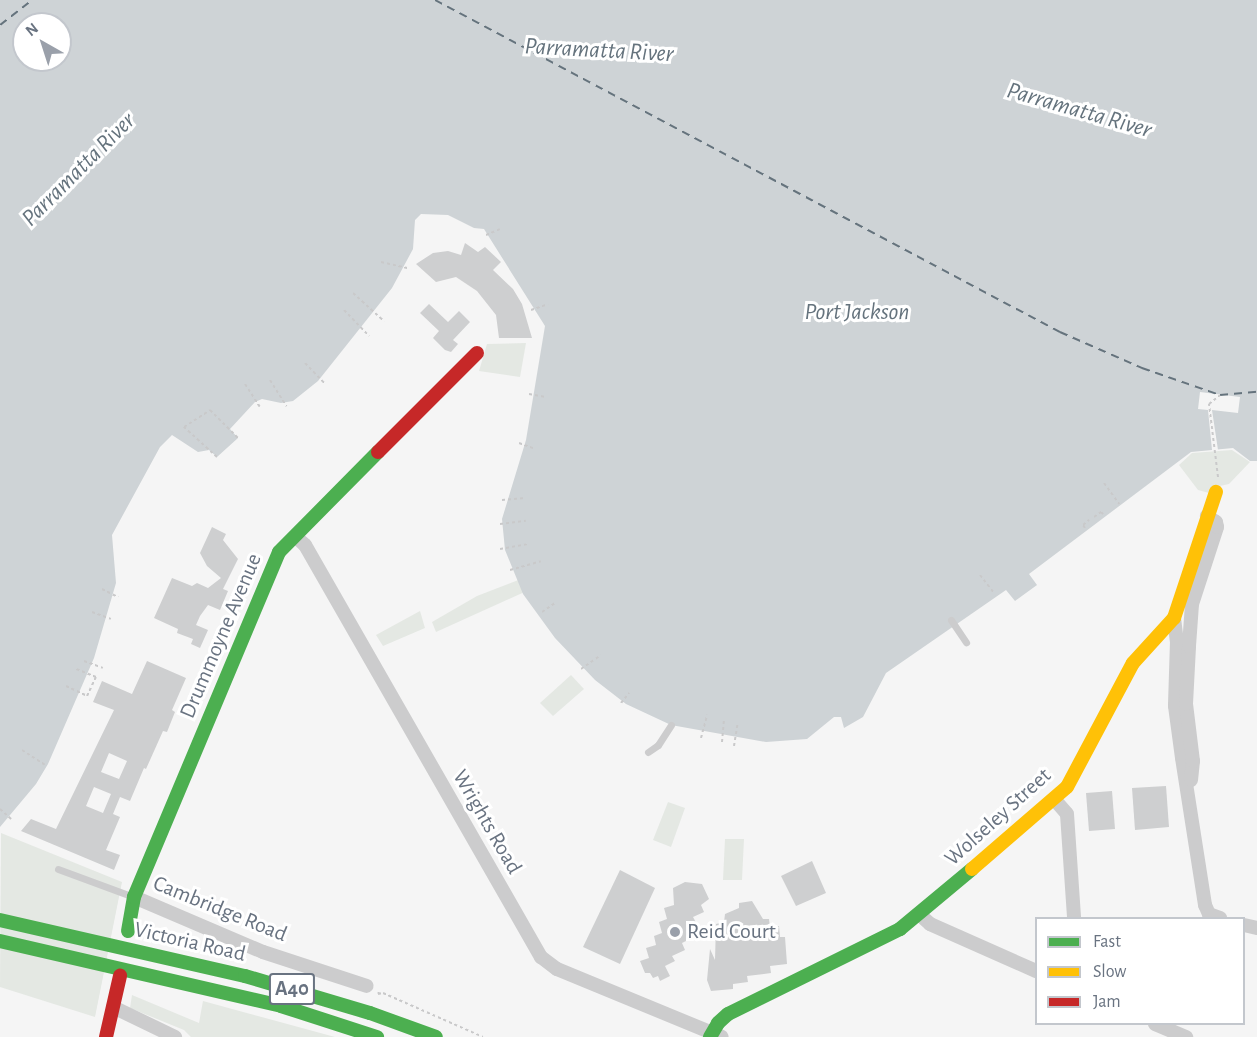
<!DOCTYPE html>
<style>
body{margin:0}
#map{position:relative;width:1257px;height:1037px;overflow:hidden;background:#f5f5f5;font-family:"Alegreya Sans",sans-serif}
div>[style]{position:absolute}
[style*='--x']{left:calc(var(--x)*1px);top:calc(var(--y)*1px);width:calc(var(--w)*1px);rotate:calc(var(--a)*1deg)}
.green>*{inset:0;background:#e4e8e3}
.water>*{inset:0;background:#ced3d6}
.pier>*{inset:0;background:#f5f5f5}
.ferry>*{height:1.5px;margin-top:-0.75px;transform-origin:0;background:repeating-linear-gradient(90deg,#65737d 0 8px,transparent 0 14px)}
.building>*{inset:0;background:#cecfd0}
.path>*{height:2px;margin-top:-1px;transform-origin:0;background:repeating-linear-gradient(90deg,#c9c9ca 0 3px,transparent 0 6px)}
.lane>*{height:7px;margin:-3.5px;padding:0 3.5px;transform-origin:3.5px;border-radius:3.5px;background:#cccccd}
.street>*{height:14px;margin:-7px;padding:0 7px;transform-origin:7px;border-radius:7px;background:#cccccd}
.fast>*{height:14px;margin:-7px;padding:0 7px;transform-origin:7px;border-radius:7px;background:#4caf50}
.slow>*{height:14px;margin:-7px;padding:0 7px;transform-origin:7px;border-radius:7px;background:#ffc107}
.jam>*{height:14px;margin:-7px;padding:0 7px;transform-origin:7px;border-radius:7px;background:#c62828}
.dots>*{width:16px;height:16px;translate:-50% -50%;box-sizing:border-box;border:3px solid #fff;border-radius:50%}
span{translate:-50% -50%;white-space:nowrap;text-align:center;line-height:1.15;-webkit-text-stroke:6px #fff;paint-order:stroke}
.shield-label span{padding:2px 4px;background:#fff;border:2px solid;border-radius:4px;-webkit-text-stroke-width:0}
.shield-label{font-size:21px;color:#697381;font-weight:700}
.street-label{font-size:22px;color:#697381}
.poi-label{font-size:22px;color:#697381}
.left{translate:0 -50%;text-align:left}
.water-label{font-size:24px;color:#65737d;font-style:italic}
.legend{position:absolute;left:1035px;top:917px;width:210px;height:108px;box-sizing:border-box;background:#fff;border:2px solid #c3c7cd;margin:0;padding:8px 10px;list-style:none;font-size:18px;color:#697381}
.legend li{display:flex;align-items:center;gap:12px;height:30px}
.legend b{width:30px;border:2px solid #c3c7cd}
.north{position:absolute;left:12px;top:12px;width:60px;height:60px;box-sizing:border-box;background:#fff;border:2px solid #c3c7cd;border-radius:50%;rotate:321deg;font-size:16px;font-weight:700;line-height:24px;text-align:center;color:#697381}
.north::after{content:'';display:block;margin:auto;width:21px;height:27px;background:#9aa0aa;clip-path:polygon(50% 0,100% 100%,50% 72%,0 100%)}
</style>
<div id="map">
<div class="green">
<i style="clip-path:polygon(526px 343px,520px 377px,479px 371px,487px 344px)"></i>
<i style="clip-path:polygon(1232px 450px,1250px 462px,1229px 484px,1215px 487px,1209px 493px,1198px 490px,1179px 465px,1192px 453px)"></i>
<i style="clip-path:polygon(521px 579px,529px 590px,436px 632px,432px 622px,477px 596px)"></i>
<i style="clip-path:polygon(420px 611px,425px 628px,383px 646px,376px 635px)"></i>
<i style="clip-path:polygon(571px 675px,584px 689px,553px 716px,540px 703px)"></i>
<i style="clip-path:polygon(668px 802px,685px 808px,671px 847px,653px 840px)"></i>
<i style="clip-path:polygon(1px 833px,122px 882px,95px 1017px,0 987px)"></i>
<i style="clip-path:polygon(725px 839px,744px 839px,742px 880px,723px 880px)"></i>
<i style="clip-path:polygon(132px 995px,199px 1023px,203px 1001px,335px 1037px,191px 1037px,184px 1030px,130px 1008px)"></i>
</div>
<div class="water">
<i style="clip-path:polygon(evenodd,0 0,1257px 0,1257px 461px,1250px 461px,1233px 448px,1191px 452px,1029px 574px,1037px 585px,1015px 601px,1006px 590px,886px 673px,863px 717px,844px 728px,841px 717px,834px 717px,807px 739px,766px 742px,671px 725px,626px 704px,595px 680px,555px 638px,523px 594px,505px 550px,502px 519px,526px 440px,545px 326px,484px 229px,474px 228px,448px 215px,421px 214px,415px 220px,413px 249px,392px 288px,318px 381px,293px 401px,281px 403px,262px 399px,255px 402px,230px 429px,238px 438px,217px 457px,209px 450px,198px 452px,172px 435px,160px 447px,112px 535px,116px 583px,94px 658px,48px 764px,36px 784px,0 827px,0 0,24px 24px,60px 24px,60px 60px,24px 60px,24px 24px)"></i>
</div>
<div class="pier">
<i style="clip-path:polygon(1200px 392px,1240px 397px,1238px 413px,1212px 410px,1218px 450px,1212px 450px,1208px 410px,1198px 409px)"></i>
</div>
<div class="ferry">
<i style="--x:435;--y:0;--w:708;--a:27.98"></i>
<i style="--x:1060;--y:332;--w:90;--a:23.7"></i>
<i style="--x:1142;--y:368;--w:83;--a:19.1"></i>
<i style="--x:1220;--y:395;--w:37;--a:-5"></i>
<i style="--x:0;--y:25;--w:41;--a:-38"></i>
</div>
<div class="building">
<i style="clip-path:polygon(465px 243px,478px 252px,485px 247px,501px 262px,493px 270px,513px 289px,522px 304px,532px 338px,499px 338px,496px 315px,477px 291px,456px 277px,436px 282px,416px 264px,433px 253px,448px 251px,461px 255px)"></i>
<i style="clip-path:polygon(429px 304px,448px 322px,459px 311px,470px 322px,453px 340px,458px 344px,451px 352px,445px 350px,433px 338px,439px 331px,420px 313px)"></i>
<i style="clip-path:polygon(212px 527px,226px 534px,223px 540px,238px 559px,223px 589px,228px 591px,220px 610px,208px 605px,200px 616px,196px 625px,208px 630px,200px 648px,191px 644px,193px 639px,177px 633px,178px 629px,154px 618px,172px 578px,192px 586px,197px 583px,208px 588px,221px 578px,207px 566px,200px 553px)"></i>
<i style="clip-path:polygon(evenodd,147px 661px,186px 678px,172px 710px,175px 712px,167px 732px,163px 731px,146px 769px,144px 768px,130px 801px,120px 797px,113px 814px,120px 817px,106px 850px,120px 855px,114px 870px,21px 831px,31px 819px,56px 829px,114px 710px,93px 702px,102px 681px,132px 694px,147px 661px,109px 753px,127px 761px,119px 779px,101px 772px,109px 753px,147px 661px,94px 787px,111px 794px,103px 813px,86px 806px,94px 787px)"></i>
<i style="clip-path:polygon(1166px 786px,1169px 827px,1135px 830px,1132px 788px)"></i>
<i style="clip-path:polygon(1112px 791px,1115px 829px,1089px 831px,1086px 793px)"></i>
<i style="clip-path:polygon(812px 861px,826px 893px,796px 906px,781px 876px)"></i>
<i style="clip-path:polygon(620px 870px,655px 888px,620px 964px,583px 947px)"></i>
<i style="clip-path:polygon(685px 882px,702px 884px,709px 899px,701px 905px,704px 912px,693px 917px,698px 926px,688px 931px,692px 938px,682px 943px,685px 950px,672px 956px,675px 961px,665px 966px,670px 976px,660px 981px,658px 976px,653px 978px,650px 973px,645px 973px,640px 961px,649px 958px,646px 948px,656px 945px,654px 936px,662px 933px,659px 922px,667px 919px,664px 908px,674px 905px,673px 888px)"></i>
<i style="clip-path:polygon(752px 901px,763px 919px,769px 919px,770px 927px,779px 926px,780px 937px,785px 937px,787px 964px,770px 966px,771px 973px,747px 976px,748px 982px,733px 984px,733px 989px,711px 991px,707px 980px,710px 949px,715px 960px,716px 924px,724px 922px,725px 914px,739px 908px,739px 903px)"></i>
</div>
<div class="path">
<i style="--x:486;--y:235;--w:15;--a:-23"></i>
<i style="--x:381;--y:262;--w:28;--a:13"></i>
<i style="--x:353;--y:293;--w:42;--a:42.1"></i>
<i style="--x:344;--y:310;--w:36;--a:46"></i>
<i style="--x:531;--y:310;--w:18;--a:-19"></i>
<i style="--x:305;--y:363;--w:29;--a:46"></i>
<i style="--x:270;--y:380;--w:31;--a:58"></i>
<i style="--x:245;--y:384;--w:27;--a:57"></i>
<i style="--x:529;--y:394;--w:17;--a:10"></i>
<i style="--x:519;--y:443;--w:15;--a:20"></i>
<i style="--x:217;--y:457;--w:45;--a:-137.7"></i>
<i style="--x:184;--y:427;--w:31;--a:-33"></i>
<i style="--x:210;--y:410;--w:40;--a:45"></i>
<i style="--x:1218;--y:477;--w:74;--a:-97"></i>
<i style="--x:1209;--y:404;--w:14;--a:-39"></i>
<i style="--x:1104;--y:483;--w:26;--a:54"></i>
<i style="--x:502;--y:500;--w:23;--a:-5"></i>
<i style="--x:1094;--y:517;--w:9;--a:-36"></i>
<i style="--x:1101;--y:512;--w:3;--a:45"></i>
<i style="--x:500;--y:524;--w:26;--a:-7"></i>
<i style="--x:1085;--y:528;--w:4;--a:-124"></i>
<i style="--x:1083;--y:525;--w:8;--a:-40"></i>
<i style="--x:500;--y:549;--w:28;--a:-10"></i>
<i style="--x:510;--y:570;--w:32;--a:-16"></i>
<i style="--x:980;--y:575;--w:23;--a:52"></i>
<i style="--x:102;--y:589;--w:18;--a:27"></i>
<i style="--x:92;--y:612;--w:20;--a:20"></i>
<i style="--x:542;--y:612;--w:16;--a:-35"></i>
<i style="--x:84;--y:661;--w:20;--a:20"></i>
<i style="--x:581;--y:669;--w:24;--a:-35"></i>
<i style="--x:66;--y:686;--w:23;--a:25"></i>
<i style="--x:87;--y:696;--w:21;--a:-65"></i>
<i style="--x:96;--y:677;--w:22;--a:-158"></i>
<i style="--x:621;--y:703;--w:13;--a:-51"></i>
<i style="--x:701;--y:738;--w:24;--a:-75"></i>
<i style="--x:722;--y:742;--w:23;--a:-85"></i>
<i style="--x:734;--y:746;--w:24;--a:-81"></i>
<i style="--x:22;--y:750;--w:27;--a:33"></i>
<i style="--x:0;--y:809;--w:15;--a:42"></i>
<i style="--x:379;--y:992;--w:2;--a:117"></i>
<i style="--x:378;--y:994;--w:5;--a:-11"></i>
<i style="--x:383;--y:993;--w:109;--a:23.7"></i>
</div>
<div class="lane">
<i style="--x:951;--y:620;--w:27;--a:56"></i>
<i style="--x:648;--y:752;--w:12;--a:-35"></i>
<i style="--x:658;--y:745;--w:24;--a:-57"></i>
<i style="--x:58;--y:869;--w:78;--a:20.3"></i>
</div>
<div class="street">
<i style="--x:296;--y:537;--w:12;--a:42"></i>
<i style="--x:305;--y:545;--w:475;--a:60.2"></i>
<i style="--x:541;--y:957;--w:20;--a:37"></i>
<i style="--x:557;--y:969;--w:178;--a:22.4"></i>
<i style="--x:1174;--y:618;--w:23;--a:83"></i>
<i style="--x:1177;--y:641;--w:65;--a:91.8"></i>
<i style="--x:1175;--y:706;--w:52;--a:82.3"></i>
<i style="--x:1182;--y:758;--w:149;--a:81.1"></i>
<i style="--x:1205;--y:905;--w:10;--a:66"></i>
<i style="--x:1209;--y:914;--w:12;--a:20"></i>
<i style="--x:1191;--y:780;--w:19;--a:-84"></i>
<i style="--x:1193;--y:761;--w:57;--a:-97"></i>
<i style="--x:1186;--y:704;--w:58;--a:-87"></i>
<i style="--x:1189;--y:646;--w:42;--a:-85.9"></i>
<i style="--x:1192;--y:604;--w:81;--a:-72"></i>
<i style="--x:1217;--y:527;--w:5;--a:-101"></i>
<i style="--x:1216;--y:522;--w:11;--a:-146"></i>
<i style="--x:1055;--y:800;--w:18;--a:49"></i>
<i style="--x:1067;--y:814;--w:104;--a:86.1"></i>
<i style="--x:134;--y:897;--w:140;--a:23.1"></i>
<i style="--x:263;--y:952;--w:109;--a:18.1"></i>
<i style="--x:919;--y:914;--w:15;--a:42"></i>
<i style="--x:930;--y:924;--w:116;--a:23.9"></i>
<i style="--x:1244;--y:925;--w:13;--a:13"></i>
<i style="--x:113;--y:1007;--w:69;--a:25.8"></i>
<i style="--x:1155;--y:1024;--w:34;--a:23"></i>
</div>
<div class="fast">
<i style="--x:0;--y:920;--w:251;--a:12.9"></i>
<i style="--x:245;--y:976;--w:130;--a:16.5"></i>
<i style="--x:370;--y:1013;--w:70;--a:20"></i>
<i style="--x:128;--y:931;--w:35;--a:-80"></i>
<i style="--x:134;--y:897;--w:374;--a:-67.2"></i>
<i style="--x:279;--y:552;--w:141;--a:-45.3"></i>
<i style="--x:0;--y:941;--w:288;--a:13"></i>
<i style="--x:281;--y:1006;--w:101;--a:17.9"></i>
<i style="--x:710;--y:1037;--w:16;--a:-60"></i>
<i style="--x:718;--y:1023;--w:13;--a:-42"></i>
<i style="--x:728;--y:1014;--w:192;--a:-26.3"></i>
<i style="--x:900;--y:929;--w:94;--a:-39.8"></i>
</div>
<div class="slow">
<i style="--x:972;--y:869;--w:125;--a:-40.8"></i>
<i style="--x:1067;--y:787;--w:140;--a:-62"></i>
<i style="--x:1133;--y:663;--w:61;--a:-47.7"></i>
<i style="--x:1174;--y:618;--w:133;--a:-71.6"></i>
</div>
<div class="jam">
<i style="--x:378;--y:452;--w:140;--a:-45"></i>
<i style="--x:106;--y:1037;--w:63;--a:-77.1"></i>
</div>
<div class="dots">
<i style="left:675px;top:932px;background:#9aa0aa"></i>
</div>
<div class="shield-label">
<span style="left:292px;top:989px">A40</span>
</div>
<div class="street-label">
<span style="left:221px;top:636px;rotate:-67deg">Drummoyne Avenue</span>
<span style="left:998px;top:817px;rotate:-42deg">Wolseley Street</span>
<span style="left:487px;top:822px;rotate:60deg">Wrights Road</span>
<span style="left:220px;top:909px;rotate:22deg">Cambridge Road</span>
<span style="left:190px;top:942px;rotate:13deg">Victoria Road</span>
</div>
<div class="poi-label">
<span class="left" style="left:687px;top:932px">Reid Court</span>
</div>
<div class="water-label">
<span style="left:599px;top:51px;rotate:3deg">Parramatta River</span>
<span style="left:1079px;top:111px;rotate:16deg">Parramatta River</span>
<span style="left:79px;top:170px;rotate:-45deg">Parramatta River</span>
<span style="left:857px;top:313px">Port Jackson</span>
</div>
<ul class="legend">
<li><b style="height:8px;background:#4caf50"></b>Fast</li>
<li><b style="height:8px;background:#ffc107"></b>Slow</li>
<li><b style="height:8px;background:#c62828"></b>Jam</li>
</ul>
<div class="north">N</div>
</div>
